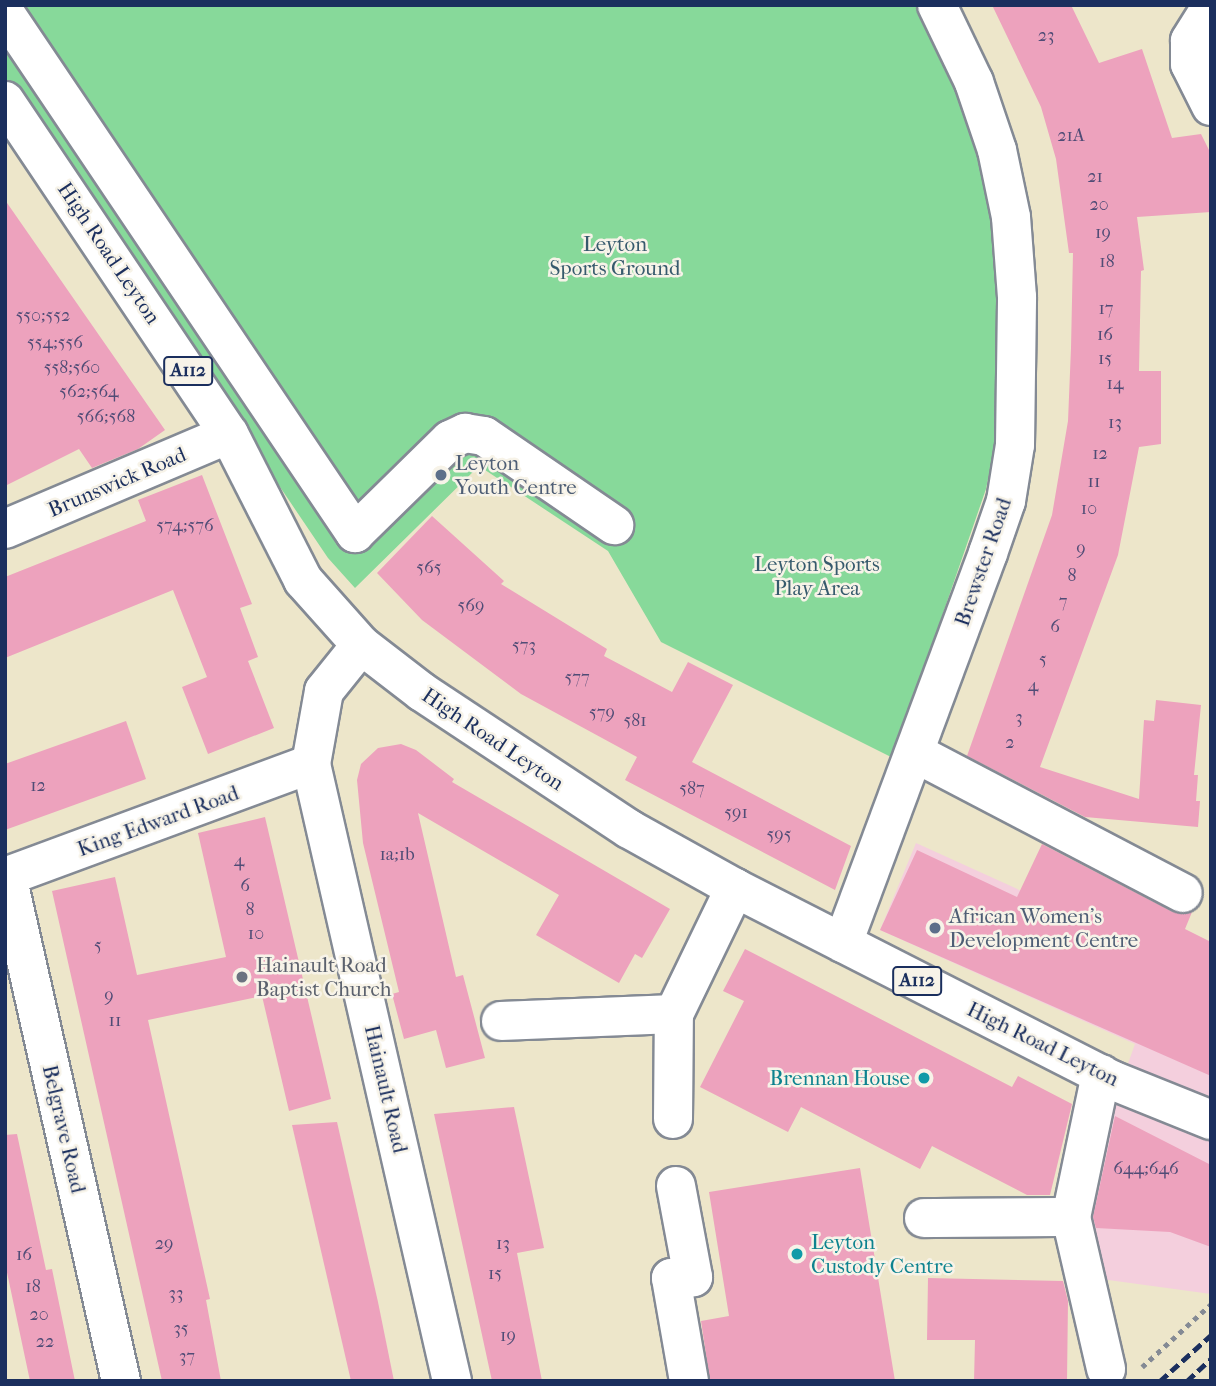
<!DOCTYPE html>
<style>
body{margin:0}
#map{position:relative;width:1216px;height:1386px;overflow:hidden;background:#ede6ca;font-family:"IM FELL French Canon",serif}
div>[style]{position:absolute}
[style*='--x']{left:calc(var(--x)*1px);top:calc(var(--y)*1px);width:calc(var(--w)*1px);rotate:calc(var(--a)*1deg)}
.built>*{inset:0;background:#f4cfdd}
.green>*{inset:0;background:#87d99a}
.building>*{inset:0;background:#eda2bd}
.path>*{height:4.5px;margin-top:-2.25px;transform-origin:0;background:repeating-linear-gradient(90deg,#848a94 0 5px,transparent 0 10px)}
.roads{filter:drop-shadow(2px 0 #848a94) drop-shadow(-2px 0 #848a94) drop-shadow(0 2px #848a94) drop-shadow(0 -2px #848a94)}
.minor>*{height:38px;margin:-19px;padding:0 19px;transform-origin:19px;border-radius:19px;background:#fff}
.major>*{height:38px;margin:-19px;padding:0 19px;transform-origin:19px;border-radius:19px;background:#fff}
.rail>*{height:5px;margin-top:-2.5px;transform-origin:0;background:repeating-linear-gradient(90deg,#1b2f5e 0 10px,transparent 0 15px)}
.dots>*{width:19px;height:19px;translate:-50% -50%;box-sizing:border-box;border:4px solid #f7f3e8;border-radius:50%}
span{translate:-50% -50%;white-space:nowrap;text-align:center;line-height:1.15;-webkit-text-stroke:5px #f7f3e8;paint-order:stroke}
.number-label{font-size:18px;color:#504c76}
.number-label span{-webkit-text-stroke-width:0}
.shield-label span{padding:2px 5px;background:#f7f3e8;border:2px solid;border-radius:5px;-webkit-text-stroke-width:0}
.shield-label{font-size:19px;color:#1b2f5e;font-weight:700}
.park-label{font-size:21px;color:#365a6d}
.street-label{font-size:21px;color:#1b2f5e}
.service-label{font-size:21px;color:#4e5e75}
.left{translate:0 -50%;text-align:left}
.worship-label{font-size:21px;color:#5b616d}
.culture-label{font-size:21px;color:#0d838f}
.right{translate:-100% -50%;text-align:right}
.frame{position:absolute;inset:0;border:7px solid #1b2f5e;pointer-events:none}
</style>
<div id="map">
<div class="built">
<i style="clip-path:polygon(916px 843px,1211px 977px,1211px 1294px,1101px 1279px,1077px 1239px,1092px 1164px,1135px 1044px,880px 930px)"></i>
</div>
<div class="green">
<i style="clip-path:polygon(5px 5px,915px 5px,967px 113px,997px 222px,1002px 411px,986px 489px,893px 758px,661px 642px,608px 551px,479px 466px,355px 588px,328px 558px,5px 80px)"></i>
</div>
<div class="building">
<i style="clip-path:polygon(992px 5px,1071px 5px,1099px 63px,1142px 49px,1172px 138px,1201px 134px,1211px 154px,1211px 212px,1137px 217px,1144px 270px,1141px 271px,1139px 371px,1161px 371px,1161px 444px,1139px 447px,1118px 555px,1040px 767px,1139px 799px,1144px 720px,1154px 721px,1156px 700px,1201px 705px,1194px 775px,1198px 775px,1196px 801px,1200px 801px,1198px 827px,1085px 817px,967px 756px,1052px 515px,1068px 421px,1071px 348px,1073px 253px,1069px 253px,1056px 159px,1041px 107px)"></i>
<i style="clip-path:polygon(5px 200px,165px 430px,138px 449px,92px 468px,79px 449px,5px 486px)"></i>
<i style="clip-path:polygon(202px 475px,252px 604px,240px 608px,258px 657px,248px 661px,274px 728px,208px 754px,182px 687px,207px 677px,173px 590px,5px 658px,5px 577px,146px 521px,138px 500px)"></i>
<i style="clip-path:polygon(432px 516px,504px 581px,501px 584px,607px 649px,604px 656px,672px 692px,688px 662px,733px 685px,692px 762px,851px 846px,835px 890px,625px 780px,637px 757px,521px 694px,422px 620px,377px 573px)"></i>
<i style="clip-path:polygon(126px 721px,146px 779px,5px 830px,5px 764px)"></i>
<i style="clip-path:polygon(401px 744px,416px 750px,454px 779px,452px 782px,670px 909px,642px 958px,635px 954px,619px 983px,536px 935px,559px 895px,418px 813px,456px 977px,463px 975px,485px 1058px,446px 1068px,436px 1030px,404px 1039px,392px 994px,399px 992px,363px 843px,357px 780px,361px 764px,378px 748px)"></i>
<i style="clip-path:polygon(265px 817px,331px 1099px,289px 1111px,262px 996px,148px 1020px,210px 1299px,206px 1300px,221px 1381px,162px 1381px,52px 891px,115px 877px,137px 975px,226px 957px,198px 833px)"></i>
<i style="clip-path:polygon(1042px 844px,1173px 912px,1192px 912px,1185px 929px,1211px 942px,1211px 1076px,880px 930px,917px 850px,1017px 897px)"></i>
<i style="clip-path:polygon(745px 949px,1012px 1087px,1018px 1076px,1072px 1104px,1050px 1195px,1027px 1195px,932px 1146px,920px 1169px,801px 1107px,788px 1132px,700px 1087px,744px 1001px,723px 991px)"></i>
<i style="clip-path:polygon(514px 1107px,544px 1248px,517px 1253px,542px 1381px,492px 1381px,434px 1114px)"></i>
<i style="clip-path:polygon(1115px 1116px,1211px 1165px,1211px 1247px,1170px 1232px,1096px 1228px,1093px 1217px)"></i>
<i style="clip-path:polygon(337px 1122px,378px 1302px,394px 1381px,351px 1381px,292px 1125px)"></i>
<i style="clip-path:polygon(17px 1134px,46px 1270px,52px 1269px,75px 1381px,30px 1381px,5px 1263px,5px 1135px)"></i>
<i style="clip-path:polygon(860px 1168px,895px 1381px,710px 1381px,701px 1321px,729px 1316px,709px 1192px)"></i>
<i style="clip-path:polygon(928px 1278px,1063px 1281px,1068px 1301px,1067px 1381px,974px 1381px,975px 1340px,927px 1340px)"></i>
</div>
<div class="path">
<i style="--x:1142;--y:1367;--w:93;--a:-42.4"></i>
</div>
<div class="roads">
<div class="minor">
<i style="--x:1211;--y:7;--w:40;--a:122"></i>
<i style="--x:1190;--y:41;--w:23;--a:90"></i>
<i style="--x:1190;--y:64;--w:47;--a:63.4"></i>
<i style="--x:5;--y:13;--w:627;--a:56.06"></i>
<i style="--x:355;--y:533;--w:133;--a:-44.4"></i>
<i style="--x:450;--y:440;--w:17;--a:-25"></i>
<i style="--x:465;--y:433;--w:19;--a:9"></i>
<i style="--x:484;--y:436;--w:158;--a:34.4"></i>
<i style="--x:5;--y:529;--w:243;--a:-23"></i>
<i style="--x:361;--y:645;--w:59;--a:128.8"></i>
<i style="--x:324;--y:691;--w:74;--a:100.1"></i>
<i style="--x:311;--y:764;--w:633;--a:77.13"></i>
<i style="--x:915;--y:753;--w:302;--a:27.6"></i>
<i style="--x:7;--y:876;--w:518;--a:77.28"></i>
<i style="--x:5;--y:877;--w:326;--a:-20.3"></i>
<i style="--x:843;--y:943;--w:416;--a:-69.6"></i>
<i style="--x:988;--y:553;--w:55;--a:-70.9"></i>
<i style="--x:1006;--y:501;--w:57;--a:-80.9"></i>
<i style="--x:1015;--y:445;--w:148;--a:-89.2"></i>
<i style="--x:1017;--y:297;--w:80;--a:-94.3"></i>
<i style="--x:1011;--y:217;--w:68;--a:-101.8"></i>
<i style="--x:997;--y:150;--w:72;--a:-108.7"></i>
<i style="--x:974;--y:82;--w:85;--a:-115.7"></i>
<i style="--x:501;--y:1021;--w:173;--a:-2.3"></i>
<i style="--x:1101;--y:1074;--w:146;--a:101.8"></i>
<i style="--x:1071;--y:1217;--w:156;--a:77"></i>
<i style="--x:673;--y:1119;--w:105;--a:-89.5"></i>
<i style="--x:674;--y:1014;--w:140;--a:-64.2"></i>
<i style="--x:676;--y:1186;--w:93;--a:79.4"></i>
<i style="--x:693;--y:1277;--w:22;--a:177"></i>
<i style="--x:671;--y:1278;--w:105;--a:80.1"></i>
<i style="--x:924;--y:1218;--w:147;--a:-0.4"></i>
</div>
<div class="major">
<i style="--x:5;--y:101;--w:401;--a:56.1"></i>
<i style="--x:229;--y:434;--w:164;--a:63.1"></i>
<i style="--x:303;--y:580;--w:87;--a:48.3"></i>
<i style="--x:361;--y:645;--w:77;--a:37.6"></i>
<i style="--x:422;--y:692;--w:248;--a:33.5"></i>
<i style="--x:629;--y:829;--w:121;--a:29.1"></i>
<i style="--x:735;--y:888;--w:425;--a:27"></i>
<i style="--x:1114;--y:1081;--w:105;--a:21.9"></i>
</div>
</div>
<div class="rail">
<i style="--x:1160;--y:1381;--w:69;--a:-42"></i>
<i style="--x:1187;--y:1381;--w:33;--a:-43"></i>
</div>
<div class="dots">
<i style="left:441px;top:475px;background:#5c6f8a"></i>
<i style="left:935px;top:928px;background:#5c6f8a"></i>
<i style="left:242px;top:977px;background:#6b7280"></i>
<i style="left:924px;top:1078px;background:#0f9aa8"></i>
<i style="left:797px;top:1254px;background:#0f9aa8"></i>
</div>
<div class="number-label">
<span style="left:1046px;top:36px">23</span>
<span style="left:1071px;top:136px">21A</span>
<span style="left:1095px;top:177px">21</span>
<span style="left:1099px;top:205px">20</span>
<span style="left:1103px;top:233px">19</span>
<span style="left:1107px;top:262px">18</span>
<span style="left:1106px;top:309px">17</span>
<span style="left:43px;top:316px">550;552</span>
<span style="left:1105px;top:335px">16</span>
<span style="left:55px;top:343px">554;556</span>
<span style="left:1105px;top:359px">15</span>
<span style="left:72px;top:368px">558;560</span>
<span style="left:1115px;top:384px">14</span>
<span style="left:89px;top:392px">562;564</span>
<span style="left:106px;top:417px">566;568</span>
<span style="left:1115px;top:423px">13</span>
<span style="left:1100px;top:454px">12</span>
<span style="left:1094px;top:482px">11</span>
<span style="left:1089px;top:509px">10</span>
<span style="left:185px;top:526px">574;576</span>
<span style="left:1081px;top:549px">9</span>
<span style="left:429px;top:568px">565</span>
<span style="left:1072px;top:576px">8</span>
<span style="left:1063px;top:602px">7</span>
<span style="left:471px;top:606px">569</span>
<span style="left:1055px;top:627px">6</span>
<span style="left:524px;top:646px">573</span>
<span style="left:1043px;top:660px">5</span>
<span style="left:577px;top:678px">577</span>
<span style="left:1033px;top:686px">4</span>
<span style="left:602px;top:713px">579</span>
<span style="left:1019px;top:718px">3</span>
<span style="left:635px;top:721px">581</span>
<span style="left:1010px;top:743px">2</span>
<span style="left:38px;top:786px">12</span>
<span style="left:692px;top:789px">587</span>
<span style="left:736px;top:813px">591</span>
<span style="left:779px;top:835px">595</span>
<span style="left:397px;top:855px">1a;1b</span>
<span style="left:239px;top:861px">4</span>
<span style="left:245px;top:886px">6</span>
<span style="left:250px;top:910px">8</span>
<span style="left:256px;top:934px">10</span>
<span style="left:98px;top:946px">5</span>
<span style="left:109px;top:996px">9</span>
<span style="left:115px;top:1021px">11</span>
<span style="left:1146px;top:1169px">644;646</span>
<span style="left:164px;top:1244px">29</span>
<span style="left:503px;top:1244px">13</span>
<span style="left:24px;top:1255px">16</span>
<span style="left:495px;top:1274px">15</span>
<span style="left:33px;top:1287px">18</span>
<span style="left:176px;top:1294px">33</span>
<span style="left:39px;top:1315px">20</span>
<span style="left:181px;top:1329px">35</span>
<span style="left:508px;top:1336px">19</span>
<span style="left:45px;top:1342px">22</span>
<span style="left:187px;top:1357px">37</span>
</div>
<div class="shield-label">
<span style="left:188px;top:371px">A112</span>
<span style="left:917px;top:981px">A112</span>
</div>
<div class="park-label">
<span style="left:615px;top:256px">Leyton<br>Sports Ground</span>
<span style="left:817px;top:576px">Leyton Sports<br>Play Area</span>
</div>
<div class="street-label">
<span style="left:109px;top:253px;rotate:56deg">High Road Leyton</span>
<span style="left:117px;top:482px;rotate:-23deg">Brunswick Road</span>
<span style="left:983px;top:562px;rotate:-71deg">Brewster Road</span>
<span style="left:493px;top:739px;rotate:34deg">High Road Leyton</span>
<span style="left:158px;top:821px;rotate:-20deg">King Edward Road</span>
<span style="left:1043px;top:1044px;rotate:26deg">High Road Leyton</span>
<span style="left:386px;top:1089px;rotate:77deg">Hainault Road</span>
<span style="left:64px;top:1129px;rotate:77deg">Belgrave Road</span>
</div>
<div class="service-label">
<span class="left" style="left:455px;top:475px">Leyton<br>Youth Centre</span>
<span class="left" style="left:949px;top:928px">African Women's<br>Development Centre</span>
</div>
<div class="worship-label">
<span class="left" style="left:256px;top:977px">Hainault Road<br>Baptist Church</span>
</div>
<div class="culture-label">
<span class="right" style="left:910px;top:1078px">Brennan House</span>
<span class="left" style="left:811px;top:1254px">Leyton<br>Custody Centre</span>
</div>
<div class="frame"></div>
</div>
